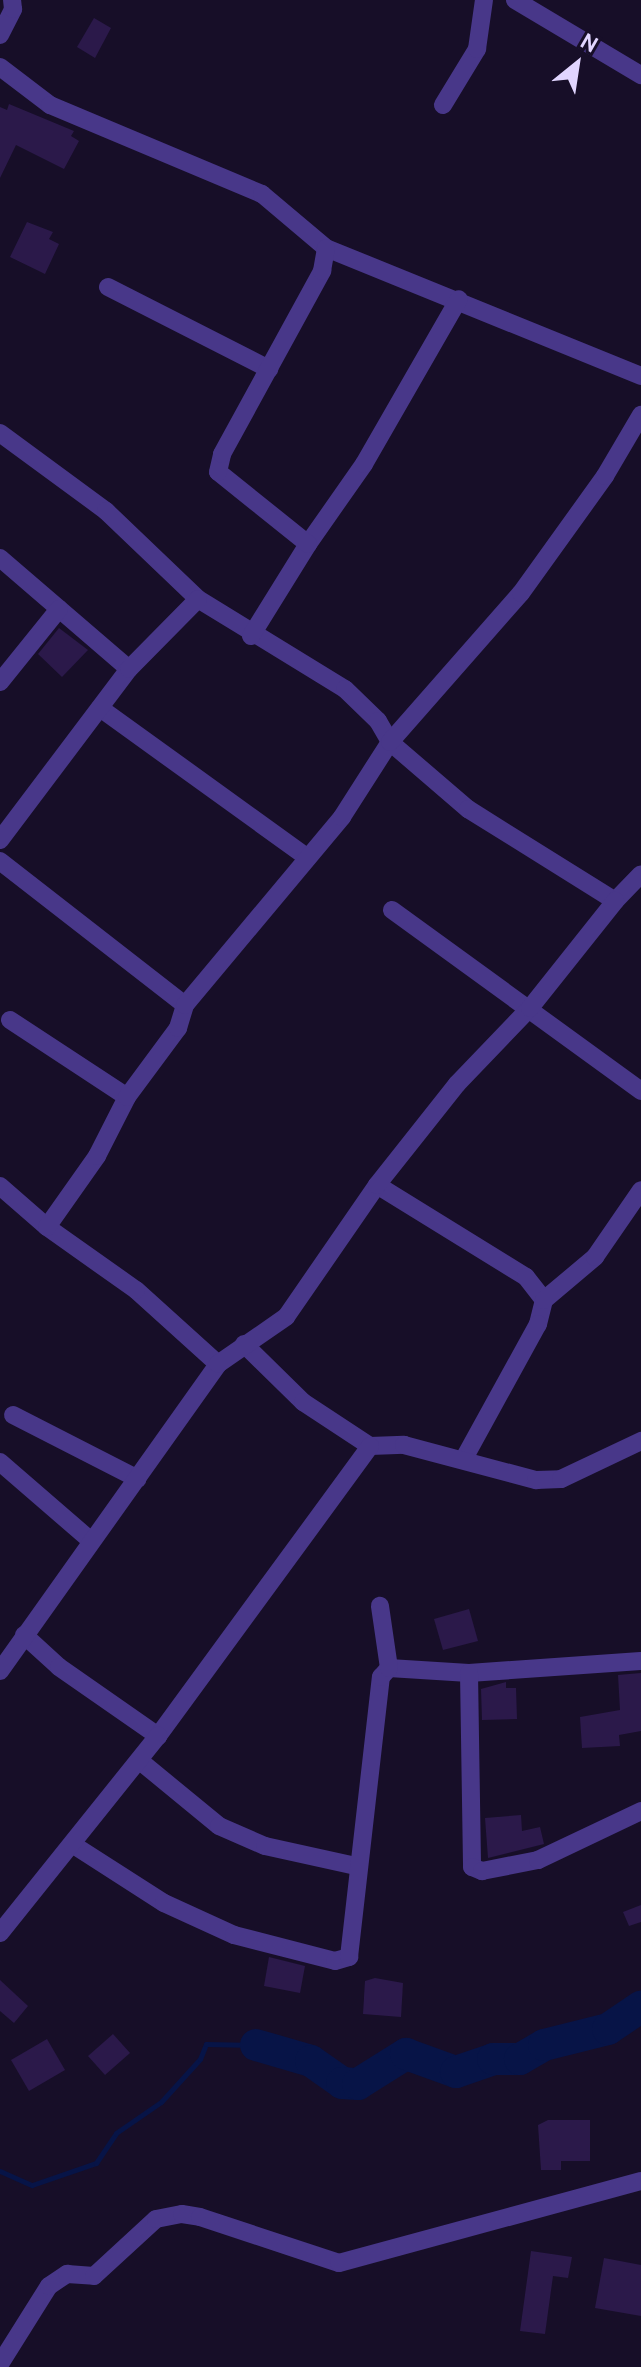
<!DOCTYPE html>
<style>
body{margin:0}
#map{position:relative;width:641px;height:2367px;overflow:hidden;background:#170e28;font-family:Cabin,sans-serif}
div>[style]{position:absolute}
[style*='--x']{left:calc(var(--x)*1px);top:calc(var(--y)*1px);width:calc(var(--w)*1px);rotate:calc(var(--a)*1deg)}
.stream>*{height:5px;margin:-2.5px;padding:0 2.5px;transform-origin:2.5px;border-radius:2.5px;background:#071447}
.river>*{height:32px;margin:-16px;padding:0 16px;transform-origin:16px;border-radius:16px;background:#071447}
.building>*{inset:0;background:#2b194a}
.minor>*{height:18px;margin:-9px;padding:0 9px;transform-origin:9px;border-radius:9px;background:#483789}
span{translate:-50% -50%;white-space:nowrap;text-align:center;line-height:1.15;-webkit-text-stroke:6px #170e28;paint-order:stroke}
.north{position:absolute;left:537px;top:24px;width:80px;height:80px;-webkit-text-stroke:6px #170e28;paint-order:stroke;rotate:30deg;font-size:22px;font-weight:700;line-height:32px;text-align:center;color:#e1d5ff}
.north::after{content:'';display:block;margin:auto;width:28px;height:36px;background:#e1d5ff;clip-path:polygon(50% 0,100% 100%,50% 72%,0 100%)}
</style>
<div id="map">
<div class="stream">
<i style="--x:0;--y:2171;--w:35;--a:24"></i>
<i style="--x:32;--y:2185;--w:68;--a:-19"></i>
<i style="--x:96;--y:2163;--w:36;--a:-56"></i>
<i style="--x:116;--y:2133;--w:55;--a:-34.6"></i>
<i style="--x:161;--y:2102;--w:58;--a:-47.8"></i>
<i style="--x:200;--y:2059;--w:16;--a:-68"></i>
<i style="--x:206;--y:2044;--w:50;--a:1.1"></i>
</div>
<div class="river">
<i style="--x:256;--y:2045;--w:57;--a:16.2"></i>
<i style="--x:311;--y:2061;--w:38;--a:35"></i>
<i style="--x:342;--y:2083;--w:16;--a:4"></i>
<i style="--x:358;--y:2084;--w:57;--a:-32"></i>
<i style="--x:406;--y:2054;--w:53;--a:19.8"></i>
<i style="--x:456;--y:2072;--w:39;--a:-19"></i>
<i style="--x:493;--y:2059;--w:27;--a:0"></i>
<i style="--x:520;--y:2059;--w:28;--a:-30"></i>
<i style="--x:544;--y:2045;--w:66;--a:-14"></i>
<i style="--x:608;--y:2029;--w:40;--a:-34"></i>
</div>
<div class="building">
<i style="clip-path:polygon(94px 18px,111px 28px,95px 58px,77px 47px)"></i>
<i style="clip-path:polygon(9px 104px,74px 131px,71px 136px,79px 141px,64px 169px,16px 145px,0 178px,0 107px,7px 110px)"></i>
<i style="clip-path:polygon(27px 222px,53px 232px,49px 239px,59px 244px,45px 274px,10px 257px)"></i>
<i style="clip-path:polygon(59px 628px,88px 650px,62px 677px,38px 654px)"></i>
<i style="clip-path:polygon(469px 1609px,478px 1641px,443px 1650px,434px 1619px)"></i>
<i style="clip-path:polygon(641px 1673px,641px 1731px,619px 1735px,620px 1746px,582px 1748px,580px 1717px,620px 1710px,618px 1675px)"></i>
<i style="clip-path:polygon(506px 1682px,506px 1688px,516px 1688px,517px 1719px,482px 1720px,481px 1689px)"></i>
<i style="clip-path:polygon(521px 1815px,522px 1831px,540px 1827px,544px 1844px,488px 1858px,485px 1818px)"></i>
<i style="clip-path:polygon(641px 1905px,641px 1922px,629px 1926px,623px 1912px)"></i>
<i style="clip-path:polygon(269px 1957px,305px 1966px,300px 1993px,264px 1986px)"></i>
<i style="clip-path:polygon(375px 1978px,403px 1983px,401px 2017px,363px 2014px,365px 1981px)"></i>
<i style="clip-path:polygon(0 1980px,28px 2006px,14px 2023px,0 2011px)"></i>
<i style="clip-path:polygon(113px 2034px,130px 2053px,105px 2075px,88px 2056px)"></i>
<i style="clip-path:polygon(47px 2039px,65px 2070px,29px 2091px,11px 2060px)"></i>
<i style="clip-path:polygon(548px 2120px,590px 2120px,590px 2161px,561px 2161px,561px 2170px,541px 2170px,538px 2125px)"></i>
<i style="clip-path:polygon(531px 2251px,572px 2257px,568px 2278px,553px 2276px,545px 2334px,520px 2331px)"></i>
<i style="clip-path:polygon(604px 2258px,641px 2265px,641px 2316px,595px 2308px)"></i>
</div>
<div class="minor">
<i style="--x:515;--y:0;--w:147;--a:30.8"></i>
<i style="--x:0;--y:35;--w:29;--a:-63"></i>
<i style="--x:13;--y:9;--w:9;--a:-96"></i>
<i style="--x:0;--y:67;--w:63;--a:37.2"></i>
<i style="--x:50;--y:105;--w:230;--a:22.8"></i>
<i style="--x:262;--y:194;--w:84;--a:40.2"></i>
<i style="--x:326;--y:248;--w:340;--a:22.1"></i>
<i style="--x:443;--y:105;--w:66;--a:-58.7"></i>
<i style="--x:477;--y:49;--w:49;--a:-81.9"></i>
<i style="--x:108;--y:287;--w:181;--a:27"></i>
<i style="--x:0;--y:433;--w:132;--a:36.3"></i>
<i style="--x:106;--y:511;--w:127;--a:43.7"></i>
<i style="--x:198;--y:599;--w:172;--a:31.5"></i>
<i style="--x:345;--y:689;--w:46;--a:44.1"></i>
<i style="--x:378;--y:721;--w:24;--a:60"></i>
<i style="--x:390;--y:742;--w:103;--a:40.7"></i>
<i style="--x:468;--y:809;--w:173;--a:32"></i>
<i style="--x:615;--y:901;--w:37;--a:-46"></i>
<i style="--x:308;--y:544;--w:98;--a:-55"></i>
<i style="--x:364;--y:464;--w:190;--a:-60.1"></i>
<i style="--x:0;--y:558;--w:170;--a:40.7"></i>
<i style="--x:251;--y:636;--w:108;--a:-58.2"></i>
<i style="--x:308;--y:544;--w:115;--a:-141.3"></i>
<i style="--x:218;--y:472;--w:18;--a:-77"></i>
<i style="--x:222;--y:454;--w:209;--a:-61.3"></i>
<i style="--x:322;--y:271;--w:23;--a:-80"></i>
<i style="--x:0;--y:682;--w:94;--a:-51.1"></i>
<i style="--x:100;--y:708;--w:256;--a:35.8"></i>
<i style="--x:0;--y:840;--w:214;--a:-53"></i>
<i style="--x:129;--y:669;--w:98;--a:-45.4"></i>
<i style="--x:0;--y:861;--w:234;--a:37.9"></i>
<i style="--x:392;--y:910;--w:308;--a:36"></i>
<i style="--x:10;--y:1020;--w:140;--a:33.3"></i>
<i style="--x:377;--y:1185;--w:175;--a:31.7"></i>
<i style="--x:526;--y:1277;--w:29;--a:52"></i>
<i style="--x:544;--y:1300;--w:25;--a:104"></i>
<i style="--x:538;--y:1324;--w:152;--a:118.8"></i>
<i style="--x:0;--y:1186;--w:62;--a:41.1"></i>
<i style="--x:544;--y:1300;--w:67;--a:-40.1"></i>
<i style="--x:595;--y:1257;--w:81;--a:-55.5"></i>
<i style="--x:244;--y:1344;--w:83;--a:44.5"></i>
<i style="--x:303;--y:1402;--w:80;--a:33.3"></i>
<i style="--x:370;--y:1446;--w:34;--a:-2"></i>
<i style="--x:404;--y:1445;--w:137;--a:14.9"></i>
<i style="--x:536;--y:1480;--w:25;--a:-2"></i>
<i style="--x:561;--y:1479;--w:89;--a:-25.4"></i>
<i style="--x:218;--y:1364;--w:110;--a:-137.9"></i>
<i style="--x:136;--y:1290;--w:109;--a:-144.7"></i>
<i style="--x:47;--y:1227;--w:87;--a:-54.8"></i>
<i style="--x:97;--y:1156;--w:66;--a:-63"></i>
<i style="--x:127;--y:1097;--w:86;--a:-53.5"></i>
<i style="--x:178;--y:1028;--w:24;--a:-73"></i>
<i style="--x:185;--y:1005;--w:245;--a:-50.1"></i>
<i style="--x:342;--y:817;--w:89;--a:-57.4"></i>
<i style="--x:390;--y:742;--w:198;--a:-48.7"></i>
<i style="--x:521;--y:593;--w:144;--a:-54.3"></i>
<i style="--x:605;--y:476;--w:71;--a:-59.5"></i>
<i style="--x:13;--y:1415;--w:140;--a:27.1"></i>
<i style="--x:0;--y:1462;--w:118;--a:40.9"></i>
<i style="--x:24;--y:1635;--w:47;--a:42.4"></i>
<i style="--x:59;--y:1667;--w:121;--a:34.9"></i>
<i style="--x:158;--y:1736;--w:359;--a:-53.8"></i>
<i style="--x:389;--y:1668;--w:80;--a:3.6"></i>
<i style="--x:469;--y:1673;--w:172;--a:-4"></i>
<i style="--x:0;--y:1671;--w:377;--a:-54.6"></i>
<i style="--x:218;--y:1364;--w:83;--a:-34.7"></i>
<i style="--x:286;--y:1317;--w:160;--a:-55.4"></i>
<i style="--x:377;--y:1185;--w:129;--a:-51.6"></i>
<i style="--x:457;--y:1084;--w:105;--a:-46.2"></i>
<i style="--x:530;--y:1008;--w:137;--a:-51.5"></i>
<i style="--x:469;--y:1673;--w:194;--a:89.1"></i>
<i style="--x:472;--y:1867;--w:11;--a:22"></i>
<i style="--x:482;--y:1871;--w:57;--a:-11.1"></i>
<i style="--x:538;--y:1860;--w:114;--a:-25.4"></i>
<i style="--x:140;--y:1761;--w:102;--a:39.4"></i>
<i style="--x:219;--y:1826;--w:50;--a:23.5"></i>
<i style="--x:265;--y:1846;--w:93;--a:12.4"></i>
<i style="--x:72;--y:1844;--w:109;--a:32.7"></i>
<i style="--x:164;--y:1903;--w:77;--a:24.6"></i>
<i style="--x:234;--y:1935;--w:104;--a:14.4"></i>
<i style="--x:335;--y:1961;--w:15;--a:-16"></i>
<i style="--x:349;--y:1957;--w:282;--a:-83.5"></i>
<i style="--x:381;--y:1677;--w:12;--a:-48"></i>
<i style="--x:389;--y:1668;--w:63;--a:-98.3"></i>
<i style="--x:0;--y:1933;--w:253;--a:-51.3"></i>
<i style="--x:0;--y:2364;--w:92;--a:-57.9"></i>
<i style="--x:49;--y:2286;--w:22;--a:-34"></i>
<i style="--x:67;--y:2274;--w:27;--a:4"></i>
<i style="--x:94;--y:2276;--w:84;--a:-42.6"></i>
<i style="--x:156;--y:2219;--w:26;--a:-11"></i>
<i style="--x:182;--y:2214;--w:18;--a:9"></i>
<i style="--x:200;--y:2217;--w:146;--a:18.3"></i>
<i style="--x:339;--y:2263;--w:313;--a:-15.2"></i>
</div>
<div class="north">N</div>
</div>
